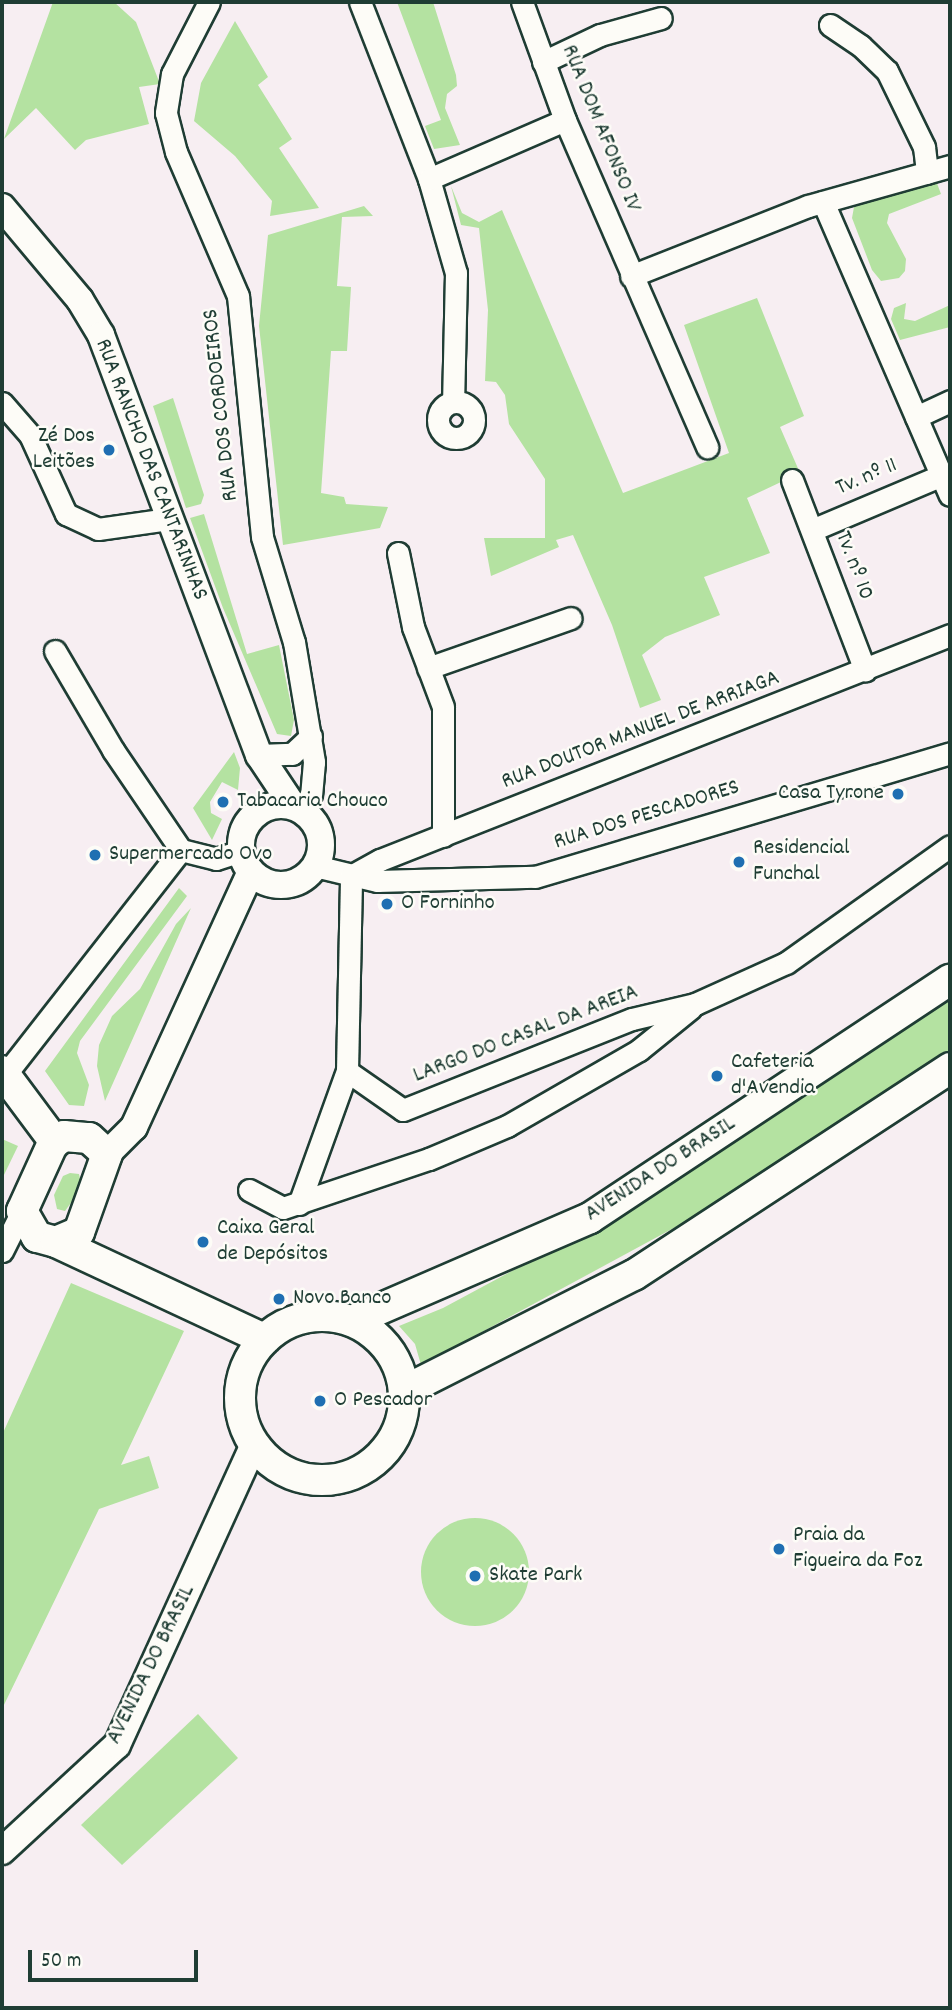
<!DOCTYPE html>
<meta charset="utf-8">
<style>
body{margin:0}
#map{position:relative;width:952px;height:2010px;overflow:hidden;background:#f7eef2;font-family:Dekko,sans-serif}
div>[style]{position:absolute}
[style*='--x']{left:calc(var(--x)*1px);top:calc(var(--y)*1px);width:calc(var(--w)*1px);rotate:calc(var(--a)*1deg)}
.green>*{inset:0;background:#b4e2a1}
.round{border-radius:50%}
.roads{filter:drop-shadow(2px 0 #1f3d34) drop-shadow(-2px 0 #1f3d34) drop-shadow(0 2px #1f3d34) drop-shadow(0 -2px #1f3d34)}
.minor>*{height:21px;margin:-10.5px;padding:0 10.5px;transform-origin:10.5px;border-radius:10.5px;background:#fdfcf7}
.minor>.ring{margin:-10.5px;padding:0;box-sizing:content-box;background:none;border:21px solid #fdfcf7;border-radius:50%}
.tertiary>*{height:26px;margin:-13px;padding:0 13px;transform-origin:13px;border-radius:13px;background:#fdfcf7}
.tertiary>.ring{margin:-13px;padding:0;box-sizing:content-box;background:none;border:26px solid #fdfcf7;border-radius:50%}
.secondary>*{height:30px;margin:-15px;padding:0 15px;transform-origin:15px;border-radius:15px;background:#fdfcf7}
.secondary>.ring{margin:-15px;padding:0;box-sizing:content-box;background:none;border:30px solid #fdfcf7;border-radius:50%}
.dots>*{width:19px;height:19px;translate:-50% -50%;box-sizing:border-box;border:4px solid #fdfcf7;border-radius:50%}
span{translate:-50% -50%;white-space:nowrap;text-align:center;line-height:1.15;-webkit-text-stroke:5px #fdfcf7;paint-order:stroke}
.street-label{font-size:23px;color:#1f3d34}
.poi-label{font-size:23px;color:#1f3d34}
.right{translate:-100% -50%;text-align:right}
.left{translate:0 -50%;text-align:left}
.frame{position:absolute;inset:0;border:4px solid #1f3d34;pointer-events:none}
.scale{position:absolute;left:28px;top:1950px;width:170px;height:32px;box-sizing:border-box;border:4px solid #1f3d34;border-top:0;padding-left:9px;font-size:21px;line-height:24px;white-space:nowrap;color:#1f3d34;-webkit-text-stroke:5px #fdfcf7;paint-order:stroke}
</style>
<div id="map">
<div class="green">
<i style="clip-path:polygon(53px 2px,114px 2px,136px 22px,160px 84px,139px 87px,149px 124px,86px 140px,75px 150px,36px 108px,4px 139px)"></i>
<i style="clip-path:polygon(397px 2px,433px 2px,456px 75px,457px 86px,447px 94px,445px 108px,460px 145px,434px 149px,425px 126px,441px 120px)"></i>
<i style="clip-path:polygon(235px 21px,268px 77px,258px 85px,292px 139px,279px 148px,319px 208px,270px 216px,272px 201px,235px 156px,194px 121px,201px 83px)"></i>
<i style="clip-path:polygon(935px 178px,941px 194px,889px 214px,887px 223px,906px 259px,905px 271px,899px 278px,881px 281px,872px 270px,852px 218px,854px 207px)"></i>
<i style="clip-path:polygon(451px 186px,462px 213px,479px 222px,502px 210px,623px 493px,729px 453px,684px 325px,757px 298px,804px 416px,780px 427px,800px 473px,747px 498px,770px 553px,704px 577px,720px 615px,665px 637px,642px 655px,661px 700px,640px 708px,612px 625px,573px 535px,556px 540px,559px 547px,491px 576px,484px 538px,545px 538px,545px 479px,509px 424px,505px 395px,496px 382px,485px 381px,488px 310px,479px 228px,461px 225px)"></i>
<i style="clip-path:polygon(364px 206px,373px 216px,342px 217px,337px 286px,351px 287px,347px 351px,331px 351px,321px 493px,344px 497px,346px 504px,388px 507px,380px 528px,283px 545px,259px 326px,268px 235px)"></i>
<i style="clip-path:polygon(906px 303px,904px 319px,915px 321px,950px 305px,950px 327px,900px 340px,891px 319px,894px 308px)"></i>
<i style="clip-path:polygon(173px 398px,204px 495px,201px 504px,186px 508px,153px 406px)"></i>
<i style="clip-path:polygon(204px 514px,247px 654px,279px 645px,294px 720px,291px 736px,277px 734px,223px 608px,190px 518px)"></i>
<i style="clip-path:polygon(234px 752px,240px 768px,238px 790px,222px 782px,210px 802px,211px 813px,222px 819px,212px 840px,193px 808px)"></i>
<i style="clip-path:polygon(179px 888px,187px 896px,80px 1041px,77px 1053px,89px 1085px,84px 1106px,69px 1105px,45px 1071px)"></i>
<i style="clip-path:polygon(191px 908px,105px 1101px,97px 1066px,99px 1045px,112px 1016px,140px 989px,176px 924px)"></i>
<i style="clip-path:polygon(950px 998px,950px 1050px,683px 1223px,421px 1365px,415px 1344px,399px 1326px,443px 1308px,644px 1200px)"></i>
<i style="clip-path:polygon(2px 1139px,18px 1146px,2px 1179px)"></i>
<i style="clip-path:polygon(70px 1173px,79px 1174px,82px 1188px,65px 1211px,57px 1209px,54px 1195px,63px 1176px)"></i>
<i style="clip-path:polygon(71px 1283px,184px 1331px,121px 1465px,149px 1456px,159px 1488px,99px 1509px,2px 1709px,2px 1435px)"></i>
<i class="round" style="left:421px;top:1518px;width:108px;height:108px"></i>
<i style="clip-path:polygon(198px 1714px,238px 1758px,122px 1865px,81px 1825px)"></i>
</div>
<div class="roads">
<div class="minor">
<i style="--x:209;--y:2;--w:81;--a:117.2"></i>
<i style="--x:172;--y:74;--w:39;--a:99"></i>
<i style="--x:166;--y:113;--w:40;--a:75.6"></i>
<i style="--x:176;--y:152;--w:157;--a:66.7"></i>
<i style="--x:238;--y:296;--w:242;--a:84.3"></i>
<i style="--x:262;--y:537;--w:110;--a:73.1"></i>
<i style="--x:294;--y:642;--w:122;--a:80.5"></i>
<i style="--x:314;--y:762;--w:32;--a:95"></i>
<i style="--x:311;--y:794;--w:19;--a:115"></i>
<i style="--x:360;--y:2;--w:190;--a:68.7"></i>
<i style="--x:429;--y:179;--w:98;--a:74"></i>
<i style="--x:456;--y:273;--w:128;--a:91.3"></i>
<i style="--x:522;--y:2;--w:126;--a:70"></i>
<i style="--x:565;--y:120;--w:357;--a:66.5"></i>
<i style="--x:830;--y:25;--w:37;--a:34"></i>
<i style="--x:861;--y:46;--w:36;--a:44"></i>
<i style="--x:887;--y:71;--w:85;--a:64"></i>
<i style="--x:924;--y:147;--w:26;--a:83"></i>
<i style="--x:543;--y:62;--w:63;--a:-25.3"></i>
<i style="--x:600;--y:35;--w:63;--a:-15.6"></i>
<i style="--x:429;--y:179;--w:148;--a:-23.5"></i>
<i style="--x:823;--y:202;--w:319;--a:66.6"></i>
<i style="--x:631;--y:276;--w:190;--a:-21.6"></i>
<i style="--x:808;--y:206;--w:148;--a:-15.7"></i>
<i class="ring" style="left:438px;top:402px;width:15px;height:15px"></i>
<i style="--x:2;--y:403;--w:43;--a:48.8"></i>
<i style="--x:30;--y:435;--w:87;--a:65.5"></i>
<i style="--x:66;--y:514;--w:35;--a:25"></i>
<i style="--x:98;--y:529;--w:71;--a:-8.1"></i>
<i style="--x:916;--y:417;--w:38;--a:-25"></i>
<i style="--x:792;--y:480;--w:204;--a:69"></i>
<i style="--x:812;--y:530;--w:141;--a:-22.9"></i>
<i style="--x:398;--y:553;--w:76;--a:78.5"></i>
<i style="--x:413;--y:627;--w:85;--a:69.4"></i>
<i style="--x:443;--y:707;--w:129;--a:90"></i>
<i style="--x:55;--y:651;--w:115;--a:59.6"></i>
<i style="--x:113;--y:750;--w:121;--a:55.8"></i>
<i style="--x:181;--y:850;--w:36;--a:14"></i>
<i style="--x:216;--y:859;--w:26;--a:-18"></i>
<i style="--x:428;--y:668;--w:151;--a:-19.3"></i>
<i style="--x:259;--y:755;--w:33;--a:-2"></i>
<i style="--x:292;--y:754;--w:26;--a:-43"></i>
<i style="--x:315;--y:866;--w:64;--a:13.6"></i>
<i style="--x:377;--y:881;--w:158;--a:-1.5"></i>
<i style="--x:535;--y:877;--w:433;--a:-16.6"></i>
<i style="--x:351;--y:876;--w:33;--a:-29"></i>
<i style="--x:380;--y:860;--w:613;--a:-21.54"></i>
<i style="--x:347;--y:1071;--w:68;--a:34.9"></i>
<i style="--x:403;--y:1110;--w:246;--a:-21.7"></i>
<i style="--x:632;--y:1019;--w:65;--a:-13.4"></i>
<i style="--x:695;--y:1004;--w:100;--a:-24.3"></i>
<i style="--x:786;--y:963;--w:201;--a:-35.5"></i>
<i style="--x:5;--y:1075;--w:286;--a:-52"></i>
<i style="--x:249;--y:1190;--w:38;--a:28"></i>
<i style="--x:283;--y:1208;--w:154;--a:-18.6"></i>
<i style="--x:429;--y:1159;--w:85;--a:-22.9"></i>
<i style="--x:507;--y:1126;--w:152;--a:-29.9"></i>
<i style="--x:639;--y:1050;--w:67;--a:-38.9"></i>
<i style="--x:299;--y:1204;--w:141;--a:-70.2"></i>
<i style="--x:347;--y:1071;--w:195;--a:-88.8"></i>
<i style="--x:2;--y:1251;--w:45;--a:-63.4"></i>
</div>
<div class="tertiary">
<i style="--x:2;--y:207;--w:121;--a:50"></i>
<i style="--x:80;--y:300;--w:41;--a:59"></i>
<i style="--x:101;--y:335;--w:449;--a:69.4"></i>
<i style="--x:259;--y:755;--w:61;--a:56.3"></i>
<i class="ring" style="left:241px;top:805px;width:54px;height:54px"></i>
<i style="--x:107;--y:1154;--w:38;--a:-45"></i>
<i style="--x:134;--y:1127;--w:281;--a:-65.4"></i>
<i style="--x:2;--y:1851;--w:156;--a:-42.7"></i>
<i style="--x:117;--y:1745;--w:330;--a:-65.5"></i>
</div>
<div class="secondary">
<i style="--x:2;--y:1071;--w:89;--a:53.3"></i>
<i style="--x:64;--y:1136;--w:25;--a:5"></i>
<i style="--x:89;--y:1138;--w:24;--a:42"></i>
<i style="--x:107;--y:1154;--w:83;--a:109.7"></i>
<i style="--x:79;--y:1232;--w:25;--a:157"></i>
<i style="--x:56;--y:1242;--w:20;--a:-165"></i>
<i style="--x:37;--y:1237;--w:30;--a:-120"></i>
<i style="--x:22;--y:1211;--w:75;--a:-65.5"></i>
<i style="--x:53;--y:1143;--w:13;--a:-32"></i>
<i style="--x:56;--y:1242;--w:230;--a:25"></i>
<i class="ring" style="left:240px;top:1316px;width:134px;height:134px"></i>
<i style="--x:352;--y:1321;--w:259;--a:-23.4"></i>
<i style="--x:590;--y:1218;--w:432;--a:-33.5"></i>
<i style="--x:404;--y:1391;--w:258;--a:-26.8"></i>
<i style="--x:634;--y:1275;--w:378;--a:-33.2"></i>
</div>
</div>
<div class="dots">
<i style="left:109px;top:450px;background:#1f6fb2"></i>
<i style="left:898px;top:794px;background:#1f6fb2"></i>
<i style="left:223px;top:802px;background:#1f6fb2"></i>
<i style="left:95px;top:855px;background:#1f6fb2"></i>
<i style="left:739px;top:862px;background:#1f6fb2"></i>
<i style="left:387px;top:904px;background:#1f6fb2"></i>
<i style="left:717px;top:1076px;background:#1f6fb2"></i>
<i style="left:203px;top:1242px;background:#1f6fb2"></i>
<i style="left:279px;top:1299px;background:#1f6fb2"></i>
<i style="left:320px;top:1401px;background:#1f6fb2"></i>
<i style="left:779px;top:1549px;background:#1f6fb2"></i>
<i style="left:475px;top:1576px;background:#1f6fb2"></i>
</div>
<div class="street-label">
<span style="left:600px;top:129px;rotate:68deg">RUA DOM AFONSO IV</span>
<span style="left:222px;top:405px;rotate:-96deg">RUA DOS CORDOEIROS</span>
<span style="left:150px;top:470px;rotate:69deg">RUA RANCHO DAS CANTARINHAS</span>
<span style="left:867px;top:478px;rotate:-23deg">Tv. nº 11</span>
<span style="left:853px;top:566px;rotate:69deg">Tv. nº 10</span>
<span style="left:641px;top:731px;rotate:-21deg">RUA DOUTOR MANUEL DE ARRIAGA</span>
<span style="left:647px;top:816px;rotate:-17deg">RUA DOS PESCADORES</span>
<span style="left:526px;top:1035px;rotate:-21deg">LARGO DO CASAL DA AREIA</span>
<span style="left:661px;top:1170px;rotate:-33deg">AVENIDA DO BRASIL</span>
<span style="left:152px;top:1665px;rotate:-64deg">AVENIDA DO BRASIL</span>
</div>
<div class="poi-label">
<span class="right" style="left:95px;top:450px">Zé Dos<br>Leitões</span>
<span class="right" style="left:884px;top:794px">Casa Tyrone</span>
<span class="left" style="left:237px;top:802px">Tabacaria Chouco</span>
<span class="left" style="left:753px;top:862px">Residencial<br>Funchal</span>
<span class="left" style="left:109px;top:855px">Supermercado Ovo</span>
<span class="left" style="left:401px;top:904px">O Forninho</span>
<span class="left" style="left:731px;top:1076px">Cafeteria<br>d'Avendia</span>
<span class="left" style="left:217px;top:1242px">Caixa Geral<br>de Depósitos</span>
<span class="left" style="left:293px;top:1299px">Novo Banco</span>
<span class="left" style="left:334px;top:1401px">O Pescador</span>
<span class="left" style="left:793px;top:1549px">Praia da<br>Figueira da Foz</span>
<span class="left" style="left:489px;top:1576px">Skate Park</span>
</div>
<div class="frame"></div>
<div class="scale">50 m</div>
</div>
